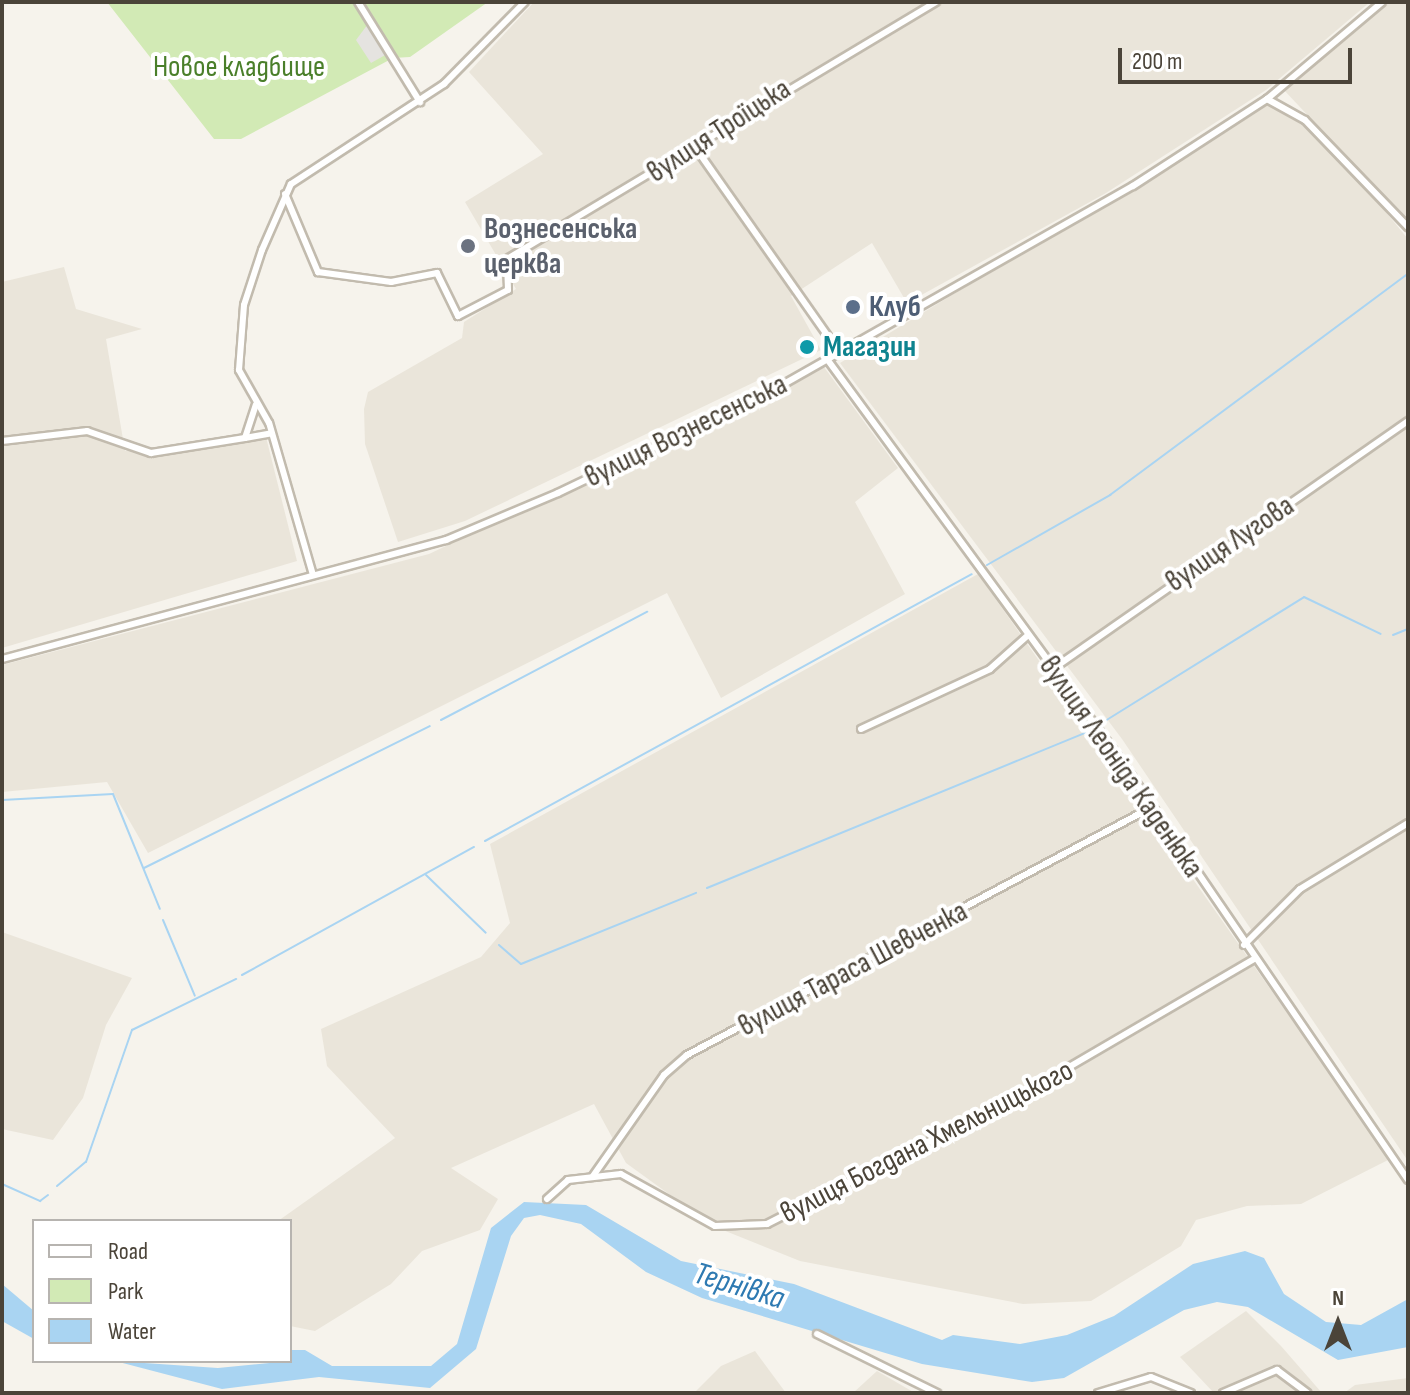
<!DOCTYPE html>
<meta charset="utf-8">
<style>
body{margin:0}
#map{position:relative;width:1410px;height:1395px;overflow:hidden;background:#f6f3ec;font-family:"Sofia Sans Condensed",sans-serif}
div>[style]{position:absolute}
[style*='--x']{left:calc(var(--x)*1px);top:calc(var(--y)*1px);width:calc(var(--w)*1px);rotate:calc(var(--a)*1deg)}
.residential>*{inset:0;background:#eae5da}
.green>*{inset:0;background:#d2eab5}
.parking>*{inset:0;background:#e5e3e0}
.water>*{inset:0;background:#a9d4f2}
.stream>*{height:2px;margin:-1px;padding:0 1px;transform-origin:1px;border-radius:1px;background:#a9d4f2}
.roads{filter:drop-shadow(2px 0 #c2bbae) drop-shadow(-2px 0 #c2bbae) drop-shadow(0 2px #c2bbae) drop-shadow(0 -2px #c2bbae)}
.street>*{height:6px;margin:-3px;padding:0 3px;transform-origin:3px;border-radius:3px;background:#fff}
.dots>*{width:22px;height:22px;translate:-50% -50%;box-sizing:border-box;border:4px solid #fff;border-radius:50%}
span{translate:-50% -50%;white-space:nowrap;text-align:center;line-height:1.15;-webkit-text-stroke:8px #fff;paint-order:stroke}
.park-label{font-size:30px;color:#4a7f2a}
.street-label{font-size:30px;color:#4b4439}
.worship-label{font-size:30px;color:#5b616d;font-weight:700}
.left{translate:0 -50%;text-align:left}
.service-label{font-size:30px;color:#4e5e75;font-weight:700}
.culture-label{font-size:30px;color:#0d838f;font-weight:700}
.water-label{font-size:32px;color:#2e7ab2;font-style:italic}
.frame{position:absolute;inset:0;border:4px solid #4b4439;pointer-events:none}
.legend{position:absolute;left:32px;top:1219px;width:260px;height:144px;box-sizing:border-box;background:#fff;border:2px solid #b7b4b0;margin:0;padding:10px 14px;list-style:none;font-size:24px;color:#4b4439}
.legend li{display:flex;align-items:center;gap:16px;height:40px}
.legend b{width:40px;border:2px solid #b7b4b0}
.north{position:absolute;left:1298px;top:1283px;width:80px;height:80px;-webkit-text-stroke:6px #fff;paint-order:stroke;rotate:0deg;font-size:22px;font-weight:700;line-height:32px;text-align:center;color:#4b4439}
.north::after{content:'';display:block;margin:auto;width:28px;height:36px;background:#4b4439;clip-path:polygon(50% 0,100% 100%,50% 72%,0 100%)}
.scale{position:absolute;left:1118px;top:48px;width:234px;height:36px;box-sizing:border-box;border:4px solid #4b4439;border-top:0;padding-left:10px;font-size:24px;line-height:28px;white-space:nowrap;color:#4b4439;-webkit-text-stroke:6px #fff;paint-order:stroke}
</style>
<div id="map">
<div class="residential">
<i style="clip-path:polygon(534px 2px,1370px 2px,1266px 90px,1106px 193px,907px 303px,872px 243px,791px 296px,821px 350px,465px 521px,398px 542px,365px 444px,364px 409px,368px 392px,462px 338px,464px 322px,516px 289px,465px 202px,543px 154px,469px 72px)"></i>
<i style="clip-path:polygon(1385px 2px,1408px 2px,1408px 222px,1283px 89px)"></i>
<i style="clip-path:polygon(1272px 101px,1338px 154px,1408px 239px,1408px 1161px,1122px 739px,840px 363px)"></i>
<i style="clip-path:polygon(64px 267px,76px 309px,142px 329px,106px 339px,125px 451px,265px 433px,297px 561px,2px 648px,2px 282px)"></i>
<i style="clip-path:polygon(824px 367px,898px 468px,855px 502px,905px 594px,721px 698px,667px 593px,148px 853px,107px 782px,2px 792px,2px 665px,429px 554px)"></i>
<i style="clip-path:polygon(978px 574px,1390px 1159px,1301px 1204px,1247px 1206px,1196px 1220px,1181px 1246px,1091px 1301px,1023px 1304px,800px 1261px,713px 1226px,626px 1163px,594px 1104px,451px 1168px,498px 1199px,480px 1230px,422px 1251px,391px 1284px,315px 1331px,290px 1326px,290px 1221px,278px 1221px,395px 1138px,327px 1066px,321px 1029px,481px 957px,510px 923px,490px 844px)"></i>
<i style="clip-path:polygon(2px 932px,132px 978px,106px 1025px,83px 1098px,53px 1140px,2px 1129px)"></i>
<i style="clip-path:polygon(1246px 1311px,1281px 1346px,1322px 1393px,1214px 1393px,1180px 1357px)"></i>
<i style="clip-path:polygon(755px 1351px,786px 1393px,694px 1393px,721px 1366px)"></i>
<i style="clip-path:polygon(877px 1371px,915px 1393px,853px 1393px)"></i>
<i style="clip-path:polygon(1408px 1378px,1408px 1393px,1344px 1393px,1355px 1385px)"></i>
</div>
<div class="green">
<i style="clip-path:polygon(107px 2px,488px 2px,410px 57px,393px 58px,241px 139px,214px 139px)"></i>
</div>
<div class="parking">
<i style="clip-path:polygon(368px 24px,387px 54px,371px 63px,356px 40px)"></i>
</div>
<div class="water">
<i style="clip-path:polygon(524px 1202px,586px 1205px,681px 1261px,794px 1284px,942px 1340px,953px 1335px,1020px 1344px,1067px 1335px,1114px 1316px,1193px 1264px,1245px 1251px,1264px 1258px,1284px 1294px,1326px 1322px,1361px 1325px,1408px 1299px,1408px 1347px,1338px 1360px,1248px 1307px,1217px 1302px,1184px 1310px,1064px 1378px,1032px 1382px,922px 1364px,702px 1298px,646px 1272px,581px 1224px,540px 1215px,524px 1218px,511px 1236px,476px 1349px,430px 1388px,319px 1377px,222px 1389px,115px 1361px,218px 1368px,290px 1361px,290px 1350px,305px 1350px,332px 1366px,431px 1366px,457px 1344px,491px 1228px)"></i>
<i style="clip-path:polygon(2px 1284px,34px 1311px,34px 1339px,2px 1321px)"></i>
</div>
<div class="stream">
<i style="--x:987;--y:565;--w:142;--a:-29.6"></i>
<i style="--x:1110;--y:495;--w:371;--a:-36.6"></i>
<i style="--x:1393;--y:635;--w:16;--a:-22"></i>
<i style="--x:441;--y:720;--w:233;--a:-27.7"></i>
<i style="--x:1105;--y:721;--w:234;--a:-31.9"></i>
<i style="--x:1304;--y:597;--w:85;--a:25.7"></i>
<i style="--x:2;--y:800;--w:111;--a:-3.1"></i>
<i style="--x:113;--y:794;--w:124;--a:67.8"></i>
<i style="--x:485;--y:841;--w:555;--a:-28.73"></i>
<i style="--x:144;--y:868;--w:319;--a:-26.4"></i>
<i style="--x:426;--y:875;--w:83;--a:44"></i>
<i style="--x:707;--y:888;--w:414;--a:-22.3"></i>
<i style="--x:163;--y:920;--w:82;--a:67.2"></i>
<i style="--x:499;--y:945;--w:29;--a:41"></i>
<i style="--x:521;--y:964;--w:189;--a:-22.1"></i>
<i style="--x:242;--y:975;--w:265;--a:-28.9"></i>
<i style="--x:2;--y:1184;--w:42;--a:24.1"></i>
<i style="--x:40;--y:1201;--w:10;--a:-37"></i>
<i style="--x:57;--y:1186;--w:38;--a:-40"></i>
<i style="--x:86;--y:1162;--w:140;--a:-70.8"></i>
<i style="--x:132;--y:1030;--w:116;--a:-26.1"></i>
</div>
<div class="roads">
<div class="street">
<i style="--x:358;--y:2;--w:118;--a:58.2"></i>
<i style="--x:1267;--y:99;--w:43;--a:28.9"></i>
<i style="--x:1305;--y:120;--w:149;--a:46.1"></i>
<i style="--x:695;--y:147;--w:251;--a:54.9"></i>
<i style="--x:285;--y:194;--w:85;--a:67.1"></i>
<i style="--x:318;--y:272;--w:74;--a:7.8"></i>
<i style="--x:391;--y:282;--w:47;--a:-11.1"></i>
<i style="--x:437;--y:273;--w:48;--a:64"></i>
<i style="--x:458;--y:316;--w:56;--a:-27.5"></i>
<i style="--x:508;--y:290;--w:31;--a:-92"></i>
<i style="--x:507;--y:259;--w:500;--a:-30.92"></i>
<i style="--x:827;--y:359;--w:501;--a:53.77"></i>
<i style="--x:1123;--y:763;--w:505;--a:55.65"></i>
<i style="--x:245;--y:438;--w:27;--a:-10"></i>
<i style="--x:2;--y:441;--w:86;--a:-6.7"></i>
<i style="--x:87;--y:431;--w:68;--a:19"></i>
<i style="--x:151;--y:453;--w:95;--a:-9.1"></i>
<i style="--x:245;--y:438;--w:35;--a:-72"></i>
<i style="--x:313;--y:575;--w:158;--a:-106.1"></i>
<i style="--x:269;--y:423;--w:61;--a:-119.5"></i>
<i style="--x:239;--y:370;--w:65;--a:-85.6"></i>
<i style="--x:244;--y:305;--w:58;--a:-71.9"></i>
<i style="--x:262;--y:250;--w:72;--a:-66.3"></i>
<i style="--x:291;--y:184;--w:183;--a:-33.2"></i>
<i style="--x:444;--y:84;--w:115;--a:-45.4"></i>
<i style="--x:2;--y:659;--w:460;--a:-15"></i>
<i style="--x:446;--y:540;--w:121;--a:-22.8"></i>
<i style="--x:558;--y:493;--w:243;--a:-25.6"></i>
<i style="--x:777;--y:388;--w:409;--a:-29.6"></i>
<i style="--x:1133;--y:186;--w:160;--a:-33"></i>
<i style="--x:1267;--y:99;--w:150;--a:-40.1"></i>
<i style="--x:1054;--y:668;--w:432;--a:-34.9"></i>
<i style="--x:861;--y:729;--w:142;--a:-24.9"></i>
<i style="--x:990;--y:669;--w:50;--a:-41.7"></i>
<i style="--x:1244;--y:945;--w:79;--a:-45"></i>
<i style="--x:1300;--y:889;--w:127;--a:-31.4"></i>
<i style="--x:593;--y:1176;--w:123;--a:-54.9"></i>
<i style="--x:664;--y:1075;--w:30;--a:-41"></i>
<i style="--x:687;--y:1055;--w:527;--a:-28.07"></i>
<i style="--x:547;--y:1199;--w:28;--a:-42"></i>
<i style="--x:568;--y:1180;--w:53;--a:-6.5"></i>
<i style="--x:621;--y:1174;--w:107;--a:29"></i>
<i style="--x:715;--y:1226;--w:52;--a:-2.2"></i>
<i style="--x:767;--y:1224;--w:293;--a:-27"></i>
<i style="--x:1028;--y:1091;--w:262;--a:-30.3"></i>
<i style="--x:817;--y:1334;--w:134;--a:26.2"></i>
<i style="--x:1098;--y:1393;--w:55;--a:-16.8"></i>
<i style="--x:1151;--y:1377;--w:43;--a:21.8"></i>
<i style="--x:1223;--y:1393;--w:59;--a:-23.1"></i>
<i style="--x:1277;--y:1370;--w:38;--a:37"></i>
</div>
</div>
<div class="dots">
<i style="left:468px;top:246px;background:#6b7280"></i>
<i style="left:853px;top:307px;background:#5c6f8a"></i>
<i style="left:807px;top:347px;background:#0f9aa8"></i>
</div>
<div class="park-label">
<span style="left:239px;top:67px">Новое кладбище</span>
</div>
<div class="street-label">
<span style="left:719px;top:131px;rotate:-33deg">вулиця Троїцька</span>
<span style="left:686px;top:431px;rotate:-26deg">вулиця Вознесенська</span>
<span style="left:1230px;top:544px;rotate:-34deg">вулиця Лугова</span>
<span style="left:1121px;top:767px;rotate:55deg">вулиця Леоніда Каденюка</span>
<span style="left:853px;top:969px;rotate:-28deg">вулиця Тараса Шевченка</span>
<span style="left:927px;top:1142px;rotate:-27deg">вулиця Богдана Хмельницького</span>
</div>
<div class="worship-label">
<span class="left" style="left:484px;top:246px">Вознесенська<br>церква</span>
</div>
<div class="service-label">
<span class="left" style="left:869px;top:307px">Клуб</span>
</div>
<div class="culture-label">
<span class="left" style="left:823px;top:347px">Магазин</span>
</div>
<div class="water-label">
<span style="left:739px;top:1287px;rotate:17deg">Тернівка</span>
</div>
<div class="frame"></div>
<ul class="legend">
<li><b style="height:10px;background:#fff"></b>Road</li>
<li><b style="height:22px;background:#d2eab5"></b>Park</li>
<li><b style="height:22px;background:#a9d4f2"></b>Water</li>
</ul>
<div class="north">N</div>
<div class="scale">200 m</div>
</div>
